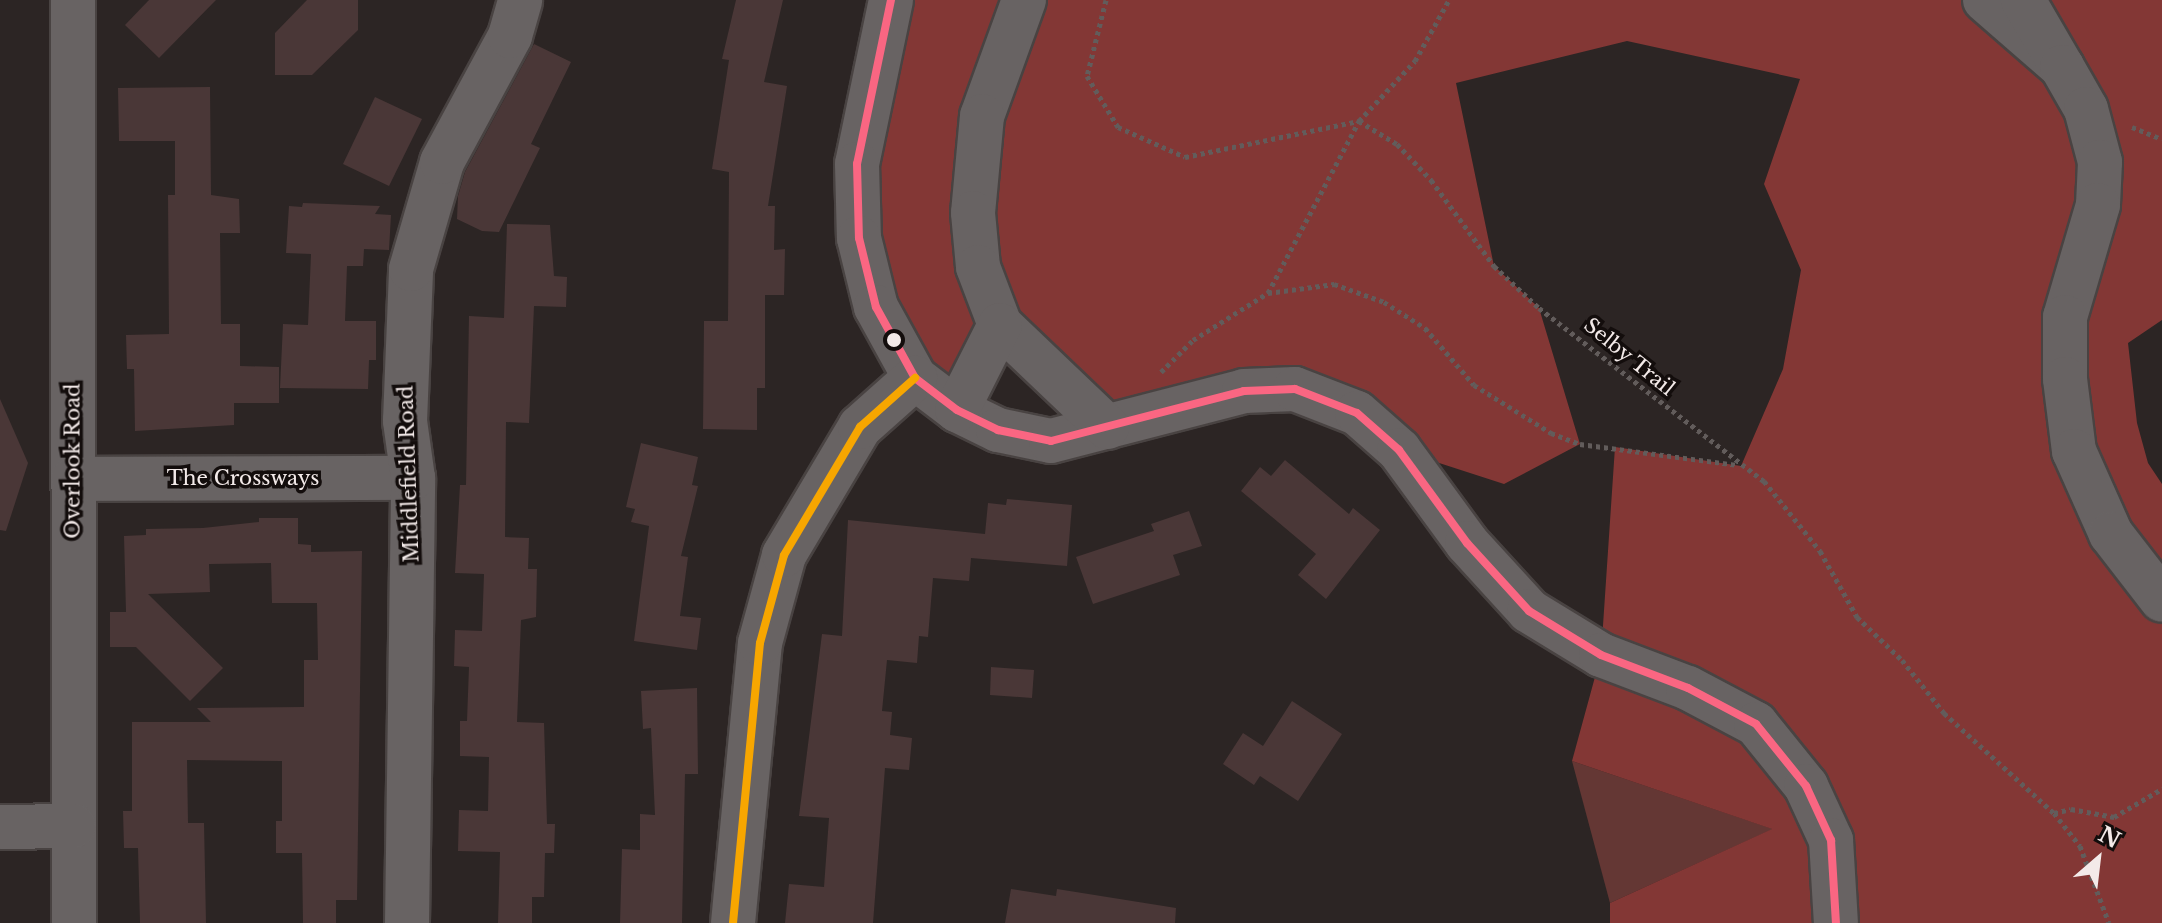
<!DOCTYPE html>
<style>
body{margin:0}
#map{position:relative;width:2162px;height:923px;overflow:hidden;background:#2c2524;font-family:"Libre Baskerville",serif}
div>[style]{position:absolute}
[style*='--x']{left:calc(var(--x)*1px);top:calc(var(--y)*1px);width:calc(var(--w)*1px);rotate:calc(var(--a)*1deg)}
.green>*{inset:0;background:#643734}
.forest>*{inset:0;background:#833735}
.building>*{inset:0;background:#4a3737}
.path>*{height:5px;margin-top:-2.5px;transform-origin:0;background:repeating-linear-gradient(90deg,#625c5b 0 4px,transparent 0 8px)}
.roads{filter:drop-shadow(2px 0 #494342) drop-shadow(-2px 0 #494342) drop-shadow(0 2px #494342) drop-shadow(0 -2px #494342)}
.minor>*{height:44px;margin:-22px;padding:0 22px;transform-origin:22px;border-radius:22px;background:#686363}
.bus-1>*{height:8px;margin:-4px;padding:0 4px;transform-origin:4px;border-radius:4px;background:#fa6682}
.bus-2>*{height:8px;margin:-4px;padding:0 4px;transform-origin:4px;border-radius:4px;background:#f7a600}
.dots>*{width:22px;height:22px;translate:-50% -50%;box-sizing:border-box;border:4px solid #130d0c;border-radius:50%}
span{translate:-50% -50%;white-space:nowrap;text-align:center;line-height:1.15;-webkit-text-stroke:7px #130d0c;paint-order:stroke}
.street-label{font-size:20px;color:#f3eae9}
.north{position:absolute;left:2058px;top:819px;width:80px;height:80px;-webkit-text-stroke:6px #130d0c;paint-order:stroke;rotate:28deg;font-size:22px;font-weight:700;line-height:32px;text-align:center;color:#f3eae9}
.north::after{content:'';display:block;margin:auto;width:28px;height:36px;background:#f3eae9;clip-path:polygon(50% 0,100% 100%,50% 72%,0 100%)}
</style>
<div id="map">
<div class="green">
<i style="clip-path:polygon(1572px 761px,1773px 829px,1610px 903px)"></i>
</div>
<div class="forest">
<i style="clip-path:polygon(891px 0,2162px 0,2162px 320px,2128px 343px,2137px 423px,2148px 463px,2162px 484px,2162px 923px,1610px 923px,1610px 903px,1772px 829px,1572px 761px,1601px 655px,1615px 447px,1741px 466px,1783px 369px,1801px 270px,1764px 184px,1800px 79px,1627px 41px,1456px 83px,1494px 266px,1539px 308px,1580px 444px,1504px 484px,1399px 450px,1295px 389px,1107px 427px,1001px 325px,957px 410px,859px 238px)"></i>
</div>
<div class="building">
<i style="clip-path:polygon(149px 0,216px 0,159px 58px,125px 25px)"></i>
<i style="clip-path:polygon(307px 0,358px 0,358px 30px,312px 75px,275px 75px,275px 33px)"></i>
<i style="clip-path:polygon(736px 0,783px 0,764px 82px,787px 86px,768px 206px,775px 206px,774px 250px,785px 249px,784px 295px,765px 295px,765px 388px,757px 388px,757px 430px,703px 429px,704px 321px,728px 321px,729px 172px,712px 169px,729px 60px,722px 59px)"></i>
<i style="clip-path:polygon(534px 44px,571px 62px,531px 144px,540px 148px,499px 232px,482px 231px,457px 219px,458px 196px,465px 172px)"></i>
<i style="clip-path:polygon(210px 87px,211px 195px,239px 199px,240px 233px,220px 233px,221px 324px,240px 324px,240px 366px,279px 367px,279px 403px,234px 403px,234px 425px,135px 431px,134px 369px,127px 369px,126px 335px,169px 334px,168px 195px,175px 195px,175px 141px,119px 141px,118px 88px)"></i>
<i style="clip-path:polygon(375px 97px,422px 119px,389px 186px,343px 164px)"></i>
<i style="clip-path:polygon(303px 203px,380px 206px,375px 214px,391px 215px,389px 250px,364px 249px,363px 266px,347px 266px,345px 321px,376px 321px,376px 360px,369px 360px,368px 389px,280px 388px,283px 324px,308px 325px,311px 254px,286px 253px,289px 206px,302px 207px)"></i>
<i style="clip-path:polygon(507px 224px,550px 225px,554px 276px,567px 277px,566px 307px,534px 306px,529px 423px,506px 422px,505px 537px,529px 538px,528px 569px,537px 569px,536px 617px,521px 620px,517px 722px,544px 723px,547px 824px,555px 824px,554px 853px,545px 853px,544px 897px,532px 897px,532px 923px,498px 923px,500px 852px,458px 851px,459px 810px,488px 811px,489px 757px,460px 756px,460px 721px,467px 721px,469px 667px,454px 666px,455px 630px,482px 631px,484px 574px,455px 573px,460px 485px,466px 485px,469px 316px,504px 318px)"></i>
<i style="clip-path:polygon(0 399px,28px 463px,6px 531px,0 530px)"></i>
<i style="clip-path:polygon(641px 443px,698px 457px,692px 485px,698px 486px,681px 556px,688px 557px,680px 616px,701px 618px,697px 650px,634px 641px,649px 526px,631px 522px,635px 509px,626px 507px)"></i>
<i style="clip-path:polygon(1285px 460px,1349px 514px,1353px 508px,1380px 530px,1326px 599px,1298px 575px,1316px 554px,1241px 491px,1260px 467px,1271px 476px)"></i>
<i style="clip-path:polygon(1007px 499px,1072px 505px,1067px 566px,971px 558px,969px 581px,933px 578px,928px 637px,919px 636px,917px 663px,887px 660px,882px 711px,892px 712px,890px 735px,912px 738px,909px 770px,885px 768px,873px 923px,785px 923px,789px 884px,824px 887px,829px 818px,799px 816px,822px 634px,842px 636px,848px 520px,985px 534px,988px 503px,1006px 505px)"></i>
<i style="clip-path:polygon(1189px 511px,1202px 546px,1173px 555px,1180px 575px,1093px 604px,1076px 557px,1154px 531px,1151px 524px)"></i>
<i style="clip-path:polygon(259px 518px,298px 518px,298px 544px,311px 545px,311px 552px,362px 551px,357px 900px,336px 900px,336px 923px,303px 923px,302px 853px,276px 853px,276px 821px,282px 821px,282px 761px,187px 760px,188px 823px,204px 823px,206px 923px,140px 923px,138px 848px,124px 848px,123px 811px,132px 811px,132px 722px,211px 722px,197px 708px,304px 707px,304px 660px,318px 660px,317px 603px,272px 603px,271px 563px,209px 564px,210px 592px,148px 594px,223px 668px,190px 701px,136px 647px,110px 647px,110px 612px,126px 612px,124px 536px,146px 535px,146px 529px,203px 528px,259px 522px)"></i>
<i style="clip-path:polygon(991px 667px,1034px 670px,1032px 698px,990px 695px)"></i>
<i style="clip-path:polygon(697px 688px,698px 774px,685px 774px,682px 923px,620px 923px,622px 849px,640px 850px,640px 814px,655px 815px,651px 728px,643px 729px,641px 691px)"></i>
<i style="clip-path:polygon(1292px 701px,1342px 734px,1298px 801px,1260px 776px,1254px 785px,1223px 764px,1243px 733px,1263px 746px)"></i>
<i style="clip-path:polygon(1011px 889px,1056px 896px,1057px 889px,1176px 908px,1175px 923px,1005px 923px)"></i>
</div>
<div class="path">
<i style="--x:1106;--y:0;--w:78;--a:104"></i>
<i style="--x:1087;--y:76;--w:60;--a:58.7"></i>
<i style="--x:1118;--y:127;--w:73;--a:24.1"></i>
<i style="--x:1185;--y:157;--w:178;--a:-11.7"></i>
<i style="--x:1359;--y:121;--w:44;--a:31.2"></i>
<i style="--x:1397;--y:144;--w:50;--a:46.6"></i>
<i style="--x:1431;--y:180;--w:107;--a:53.8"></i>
<i style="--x:1494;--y:266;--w:62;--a:43"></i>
<i style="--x:1539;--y:308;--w:284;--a:37.6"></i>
<i style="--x:1764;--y:481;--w:90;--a:51.3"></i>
<i style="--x:1820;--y:551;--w:76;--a:60.7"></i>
<i style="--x:1857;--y:617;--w:62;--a:43.7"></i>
<i style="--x:1902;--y:660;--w:68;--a:51.6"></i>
<i style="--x:1944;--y:713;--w:149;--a:42.3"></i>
<i style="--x:2054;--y:813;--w:42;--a:51.8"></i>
<i style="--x:2080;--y:846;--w:82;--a:69.4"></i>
<i style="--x:2132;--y:127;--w:32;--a:22"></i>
<i style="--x:1268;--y:293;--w:195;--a:-62.1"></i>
<i style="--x:1359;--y:121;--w:82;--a:-47"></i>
<i style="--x:1415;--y:61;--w:70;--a:-60.9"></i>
<i style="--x:1161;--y:372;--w:45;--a:-45"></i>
<i style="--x:1193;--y:340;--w:89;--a:-32.1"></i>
<i style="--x:1268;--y:293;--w:67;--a:-7.8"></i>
<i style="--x:1334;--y:284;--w:53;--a:19.8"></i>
<i style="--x:1384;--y:302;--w:49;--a:32.4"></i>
<i style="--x:1425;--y:328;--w:75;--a:49.3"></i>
<i style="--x:1474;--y:385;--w:91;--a:31.9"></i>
<i style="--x:1551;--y:433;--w:31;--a:21"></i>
<i style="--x:1580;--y:444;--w:158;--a:7.6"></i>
<i style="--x:2054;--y:813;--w:17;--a:-13"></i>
<i style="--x:2071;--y:809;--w:44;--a:10.5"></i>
<i style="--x:2114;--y:817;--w:56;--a:-30.3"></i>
</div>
<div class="roads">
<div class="minor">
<i style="--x:73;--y:0;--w:923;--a:89.94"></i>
<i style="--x:891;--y:0;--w:167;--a:101.7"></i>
<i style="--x:857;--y:164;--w:74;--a:88.5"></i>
<i style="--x:859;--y:238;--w:71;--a:76.2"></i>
<i style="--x:876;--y:307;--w:81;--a:61.2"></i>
<i style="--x:915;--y:378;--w:53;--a:37.3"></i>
<i style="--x:957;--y:410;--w:46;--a:26"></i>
<i style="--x:998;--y:430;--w:54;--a:11.7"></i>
<i style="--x:1051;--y:441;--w:199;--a:-14.5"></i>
<i style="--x:1244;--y:391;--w:51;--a:-2.2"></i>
<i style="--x:1295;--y:389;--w:66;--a:21.2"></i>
<i style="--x:1357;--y:413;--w:56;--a:41.4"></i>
<i style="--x:1399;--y:450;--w:115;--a:53.8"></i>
<i style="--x:1467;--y:543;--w:92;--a:47.6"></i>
<i style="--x:1529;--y:611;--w:84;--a:31.4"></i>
<i style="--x:1601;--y:655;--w:93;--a:20.8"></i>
<i style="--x:1688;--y:688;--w:77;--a:27.9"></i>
<i style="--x:1756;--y:724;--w:80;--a:51.1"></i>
<i style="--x:1806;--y:786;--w:60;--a:65.2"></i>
<i style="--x:1831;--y:840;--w:83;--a:86.6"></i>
<i style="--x:1024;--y:0;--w:123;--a:109.9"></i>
<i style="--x:982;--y:116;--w:97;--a:95.3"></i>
<i style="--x:973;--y:213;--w:54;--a:84.7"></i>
<i style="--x:978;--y:267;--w:62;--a:69.2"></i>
<i style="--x:1000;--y:325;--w:148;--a:43.6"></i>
<i style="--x:1985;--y:0;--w:102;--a:41"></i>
<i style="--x:2062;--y:67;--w:78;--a:-120.2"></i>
<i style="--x:2062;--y:67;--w:48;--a:60.3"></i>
<i style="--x:2086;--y:109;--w:55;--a:75.2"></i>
<i style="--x:2100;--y:162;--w:43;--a:92.7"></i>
<i style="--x:2098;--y:205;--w:117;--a:106.4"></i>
<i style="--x:2065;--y:317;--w:62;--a:90"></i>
<i style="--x:2065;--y:379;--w:73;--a:82.9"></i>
<i style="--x:2074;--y:451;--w:91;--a:66"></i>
<i style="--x:2111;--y:534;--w:83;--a:52.3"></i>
<i style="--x:957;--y:410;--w:95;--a:-63.2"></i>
<i style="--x:73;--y:479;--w:340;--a:-0.2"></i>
<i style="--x:0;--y:827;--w:74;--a:-0.8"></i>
<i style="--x:407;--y:923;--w:445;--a:-89.2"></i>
<i style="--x:413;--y:478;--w:58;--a:-98"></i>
<i style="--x:405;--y:421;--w:152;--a:-87.7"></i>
<i style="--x:411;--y:269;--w:111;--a:-73.8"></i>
<i style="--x:442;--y:162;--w:143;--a:-61.6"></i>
<i style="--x:510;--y:36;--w:37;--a:-74"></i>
<i style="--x:733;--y:923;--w:281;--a:-84.5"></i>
<i style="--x:760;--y:643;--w:91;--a:-74.7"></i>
<i style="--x:784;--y:555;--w:149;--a:-59.3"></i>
<i style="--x:860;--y:427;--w:74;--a:-41.7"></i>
</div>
</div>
<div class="bus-1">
<i style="--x:891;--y:0;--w:167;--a:101.7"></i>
<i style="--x:857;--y:164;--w:74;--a:88.5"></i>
<i style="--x:859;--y:238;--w:71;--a:76.2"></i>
<i style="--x:876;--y:307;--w:81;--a:61.2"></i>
<i style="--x:915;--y:378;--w:53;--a:37.3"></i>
<i style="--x:957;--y:410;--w:46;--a:26"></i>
<i style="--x:998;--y:430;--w:54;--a:11.7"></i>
<i style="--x:1051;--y:441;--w:199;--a:-14.5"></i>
<i style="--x:1244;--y:391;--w:51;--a:-2.2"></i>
<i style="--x:1295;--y:389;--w:66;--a:21.2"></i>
<i style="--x:1357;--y:413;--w:56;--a:41.4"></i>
<i style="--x:1399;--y:450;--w:115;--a:53.8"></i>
<i style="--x:1467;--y:543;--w:92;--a:47.6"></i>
<i style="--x:1529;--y:611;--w:84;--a:31.4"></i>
<i style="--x:1601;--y:655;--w:93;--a:20.8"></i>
<i style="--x:1688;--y:688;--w:77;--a:27.9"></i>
<i style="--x:1756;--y:724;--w:80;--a:51.1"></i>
<i style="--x:1806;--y:786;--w:60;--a:65.2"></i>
<i style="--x:1831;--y:840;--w:83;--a:86.6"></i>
</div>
<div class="bus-2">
<i style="--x:733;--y:923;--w:281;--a:-84.5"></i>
<i style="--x:760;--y:643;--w:91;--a:-74.7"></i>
<i style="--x:784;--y:555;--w:149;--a:-59.3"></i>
<i style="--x:860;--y:427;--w:74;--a:-41.7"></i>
</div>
<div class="dots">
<i style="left:894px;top:340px;background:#f3eae9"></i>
</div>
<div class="street-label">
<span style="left:1629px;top:357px;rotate:39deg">Selby Trail</span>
<span style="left:73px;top:461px;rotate:-90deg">Overlook Road</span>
<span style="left:409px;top:474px;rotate:-92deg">Middlefield Road</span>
<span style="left:243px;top:478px">The Crossways</span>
</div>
<div class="north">N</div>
</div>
